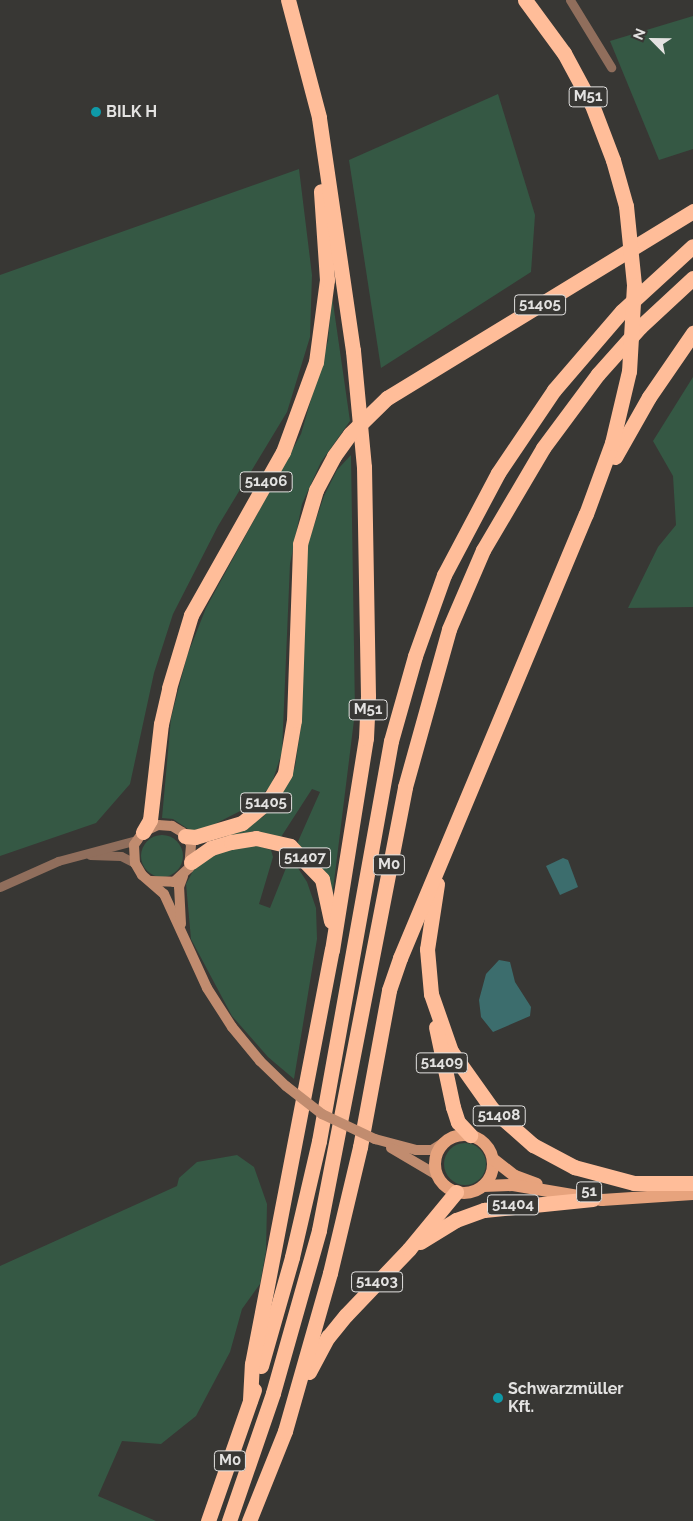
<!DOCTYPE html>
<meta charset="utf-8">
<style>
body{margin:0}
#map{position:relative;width:693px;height:1521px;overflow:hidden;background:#383734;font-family:Raleway,sans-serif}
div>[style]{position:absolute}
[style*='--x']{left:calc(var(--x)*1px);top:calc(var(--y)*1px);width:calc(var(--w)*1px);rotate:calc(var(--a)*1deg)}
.green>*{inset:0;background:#355844}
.round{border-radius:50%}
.water>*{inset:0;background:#3c6d6d}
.street>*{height:9px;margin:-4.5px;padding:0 4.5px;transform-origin:4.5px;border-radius:4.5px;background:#906e5c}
.secondary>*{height:10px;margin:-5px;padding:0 5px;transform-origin:5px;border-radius:5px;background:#c18c6f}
.primary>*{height:12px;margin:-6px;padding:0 6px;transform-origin:6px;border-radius:6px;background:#e7a37d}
.primary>.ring{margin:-6px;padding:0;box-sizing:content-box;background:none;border:12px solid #e7a37d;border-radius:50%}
.highway>*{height:15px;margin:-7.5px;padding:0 7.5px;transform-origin:7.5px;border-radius:7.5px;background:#ffbd99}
.secondary-bridge>*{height:10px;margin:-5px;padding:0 5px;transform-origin:5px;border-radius:5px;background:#c18c6f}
.highway-bridge>*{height:15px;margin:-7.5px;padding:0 7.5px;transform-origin:7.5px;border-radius:7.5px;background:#ffbd99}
.dots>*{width:14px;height:14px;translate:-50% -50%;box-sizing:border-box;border:2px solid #383734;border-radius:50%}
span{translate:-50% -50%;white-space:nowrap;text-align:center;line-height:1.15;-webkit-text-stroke:4px #383734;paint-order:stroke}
.shield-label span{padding:1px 4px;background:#383734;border:1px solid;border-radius:4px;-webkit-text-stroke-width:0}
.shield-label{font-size:15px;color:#e3e2e1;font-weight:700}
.poi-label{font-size:16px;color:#e3e2e1;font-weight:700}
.left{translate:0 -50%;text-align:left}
.north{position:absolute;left:628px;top:15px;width:50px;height:50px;-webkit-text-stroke:4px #383734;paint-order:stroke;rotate:293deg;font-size:14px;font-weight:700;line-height:20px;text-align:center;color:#e3e2e1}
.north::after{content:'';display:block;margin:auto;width:18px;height:22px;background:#e3e2e1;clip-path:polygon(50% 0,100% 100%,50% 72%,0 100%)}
</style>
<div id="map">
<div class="green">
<i style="clip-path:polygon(693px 16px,693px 149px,659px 160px,610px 41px)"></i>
<i style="clip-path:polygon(498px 94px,535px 215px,531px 272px,381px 368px,349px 160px)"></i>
<i style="clip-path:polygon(299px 169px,312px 275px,310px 337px,287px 412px,218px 526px,173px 614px,154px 673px,130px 784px,96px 823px,0 856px,0 275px)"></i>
<i style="clip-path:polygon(332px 296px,350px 421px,321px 462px,302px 504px,290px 564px,282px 752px,271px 786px,250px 806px,211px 826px,191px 831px,173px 819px,162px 818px,171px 718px,187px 656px,206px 608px,301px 434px,328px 341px)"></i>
<i style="clip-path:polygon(693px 377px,693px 607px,628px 608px,658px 547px,676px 525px,673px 476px,653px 441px)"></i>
<i style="clip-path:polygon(351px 455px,355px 712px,332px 898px,296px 846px,320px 792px,312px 789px,281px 837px,256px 831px,217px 838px,263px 817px,277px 800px,295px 767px,301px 726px,307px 546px,324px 496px,337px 470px)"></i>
<i class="round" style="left:141px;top:835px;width:42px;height:42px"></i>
<i style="clip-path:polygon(255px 845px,271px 850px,273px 857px,259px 904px,270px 908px,288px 863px,296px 865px,307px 882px,316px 908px,317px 939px,294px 1079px,268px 1057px,232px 1016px,191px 939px,186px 884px,193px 871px,201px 860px,216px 852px)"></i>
<i class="round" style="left:444px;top:1143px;width:42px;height:42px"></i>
<i style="clip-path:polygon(237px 1155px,254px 1167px,267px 1204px,266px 1251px,260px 1284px,242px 1309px,230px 1352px,196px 1416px,161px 1444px,122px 1441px,98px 1496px,156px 1521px,0 1521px,0 1266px,177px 1186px,179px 1178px,197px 1162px)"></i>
</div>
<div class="water">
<i style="clip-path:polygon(563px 858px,568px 860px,578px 887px,560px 895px,546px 866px)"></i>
<i style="clip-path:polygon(499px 960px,510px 962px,515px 982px,531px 1007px,530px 1016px,493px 1032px,481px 1017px,479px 1000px,486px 974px)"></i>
</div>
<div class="street">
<i style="--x:570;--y:0;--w:79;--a:58.5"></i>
<i style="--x:90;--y:855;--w:31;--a:2"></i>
<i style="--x:121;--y:856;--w:16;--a:27"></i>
<i style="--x:0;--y:887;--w:64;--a:-24.1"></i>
<i style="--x:58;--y:861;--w:82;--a:-14.9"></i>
</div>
<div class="secondary">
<i style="--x:151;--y:881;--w:23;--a:2"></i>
<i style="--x:174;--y:882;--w:21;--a:-43"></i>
<i style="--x:189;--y:868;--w:24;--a:-85"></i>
<i style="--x:191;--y:844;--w:15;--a:-127"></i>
<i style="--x:182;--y:832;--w:12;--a:-149"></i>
<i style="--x:172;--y:826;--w:14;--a:-176"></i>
<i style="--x:158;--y:825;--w:17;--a:155"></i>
<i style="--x:143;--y:832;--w:16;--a:125"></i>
<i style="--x:134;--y:845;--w:18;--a:87"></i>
<i style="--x:135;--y:863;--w:14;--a:60"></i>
<i style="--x:142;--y:875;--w:29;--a:41"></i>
<i style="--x:164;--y:894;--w:103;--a:65.4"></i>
<i style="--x:207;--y:988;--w:46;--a:57.3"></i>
<i style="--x:232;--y:1027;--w:44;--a:50.5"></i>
<i style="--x:260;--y:1061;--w:36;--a:44"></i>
<i style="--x:181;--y:924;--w:37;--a:-93"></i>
<i style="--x:179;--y:887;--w:12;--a:-70"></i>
<i style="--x:375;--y:1139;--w:42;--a:15"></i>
<i style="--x:416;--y:1150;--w:16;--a:0"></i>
<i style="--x:432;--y:1150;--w:15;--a:-32"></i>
<i style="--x:391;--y:1148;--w:53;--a:30.4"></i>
</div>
<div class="primary">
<i class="ring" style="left:435px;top:1135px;width:46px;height:46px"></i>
<i style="--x:493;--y:1159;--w:28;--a:38"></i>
<i style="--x:515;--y:1176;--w:23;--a:20"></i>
<i style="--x:483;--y:1186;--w:30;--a:-2"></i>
<i style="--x:513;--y:1185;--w:90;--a:9.6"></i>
<i style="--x:602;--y:1200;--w:91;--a:-3.8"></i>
</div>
<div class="highway">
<i style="--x:525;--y:0;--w:66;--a:53.7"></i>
<i style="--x:564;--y:53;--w:59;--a:61.7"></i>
<i style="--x:592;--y:105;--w:59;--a:69.1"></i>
<i style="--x:613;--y:160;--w:48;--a:74.2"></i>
<i style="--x:387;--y:398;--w:359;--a:-31.4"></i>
<i style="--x:615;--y:457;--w:69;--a:-60.5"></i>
<i style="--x:649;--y:397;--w:78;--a:-55.5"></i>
<i style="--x:143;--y:832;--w:14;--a:-60"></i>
<i style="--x:150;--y:820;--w:97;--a:-83.5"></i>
<i style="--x:161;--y:724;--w:37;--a:-77"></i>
<i style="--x:169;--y:688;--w:76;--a:-73.2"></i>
<i style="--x:191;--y:615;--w:187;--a:-60.6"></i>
<i style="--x:283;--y:452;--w:96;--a:-69.9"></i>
<i style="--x:316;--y:362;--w:83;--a:-82.4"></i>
<i style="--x:327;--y:280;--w:89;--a:-93.9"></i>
<i style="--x:185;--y:836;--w:10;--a:6"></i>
<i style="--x:195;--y:837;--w:49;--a:-16.6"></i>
<i style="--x:242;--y:823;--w:35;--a:-40"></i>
<i style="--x:269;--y:800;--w:31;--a:-59"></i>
<i style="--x:285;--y:773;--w:54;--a:-80.4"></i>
<i style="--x:294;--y:720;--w:176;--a:-88"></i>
<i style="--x:300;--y:544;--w:56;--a:-73.5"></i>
<i style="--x:316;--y:490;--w:38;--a:-62"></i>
<i style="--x:191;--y:862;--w:24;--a:-35"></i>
<i style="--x:211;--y:848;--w:21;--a:-17"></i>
<i style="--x:231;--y:842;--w:25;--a:-9"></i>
<i style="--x:256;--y:838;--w:35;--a:13"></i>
<i style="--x:290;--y:846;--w:46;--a:45.9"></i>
<i style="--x:322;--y:879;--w:43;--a:77.9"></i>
<i style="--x:437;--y:884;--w:66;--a:98.7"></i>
<i style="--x:427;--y:949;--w:45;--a:84.9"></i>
<i style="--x:431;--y:994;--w:60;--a:70.7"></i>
<i style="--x:451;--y:1051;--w:71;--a:54.7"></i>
<i style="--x:492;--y:1109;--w:55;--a:41.3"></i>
<i style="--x:533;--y:1145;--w:47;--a:28.2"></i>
<i style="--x:574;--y:1167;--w:62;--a:14.9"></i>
<i style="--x:634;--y:1183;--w:59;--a:0"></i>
<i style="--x:436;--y:1027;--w:82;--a:78"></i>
<i style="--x:453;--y:1107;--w:16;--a:72"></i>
<i style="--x:458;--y:1122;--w:18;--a:47"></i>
<i style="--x:420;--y:1242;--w:42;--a:-31.4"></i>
<i style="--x:456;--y:1220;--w:30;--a:-20"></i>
<i style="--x:484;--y:1210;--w:109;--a:-5.8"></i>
<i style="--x:261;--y:1366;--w:113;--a:-74.1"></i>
<i style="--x:292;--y:1257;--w:119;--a:-76.9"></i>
<i style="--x:319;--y:1141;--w:406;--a:-79.8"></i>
<i style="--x:391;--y:741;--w:88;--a:-74.2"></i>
<i style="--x:415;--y:656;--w:86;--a:-70.3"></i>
<i style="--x:444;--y:575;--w:115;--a:-62.1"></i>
<i style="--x:498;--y:473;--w:100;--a:-56"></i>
<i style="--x:554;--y:390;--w:104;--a:-49.3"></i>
<i style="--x:622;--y:311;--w:96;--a:-42.5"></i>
<i style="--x:309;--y:1372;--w:40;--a:-62"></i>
<i style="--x:328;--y:1337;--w:28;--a:-51"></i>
<i style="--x:346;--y:1315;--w:91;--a:-46.3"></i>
<i style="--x:409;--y:1249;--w:74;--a:-50.5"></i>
<i style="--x:250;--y:1400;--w:36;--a:-87"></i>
<i style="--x:252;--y:1364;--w:422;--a:-79.1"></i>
<i style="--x:332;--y:950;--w:215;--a:-80.9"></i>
<i style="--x:366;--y:738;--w:42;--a:-87.3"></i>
<i style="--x:368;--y:696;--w:229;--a:-91"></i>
<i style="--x:364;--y:467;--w:117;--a:-95.4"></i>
<i style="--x:353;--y:351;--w:236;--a:-98.3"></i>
<i style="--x:319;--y:117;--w:121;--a:-104.8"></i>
<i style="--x:208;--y:1521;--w:139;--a:-70.7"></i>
<i style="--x:229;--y:1521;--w:135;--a:-71"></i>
<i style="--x:273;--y:1393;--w:169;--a:-74.2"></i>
<i style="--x:319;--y:1230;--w:451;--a:-79"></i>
<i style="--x:405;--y:787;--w:164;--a:-74.4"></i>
<i style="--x:449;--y:629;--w:86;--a:-66.7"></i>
<i style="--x:483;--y:550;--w:118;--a:-59.5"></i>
<i style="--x:543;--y:448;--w:92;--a:-53.4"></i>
<i style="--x:598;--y:374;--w:63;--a:-48.2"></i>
<i style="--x:640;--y:327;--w:72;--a:-42.8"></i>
<i style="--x:249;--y:1521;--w:97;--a:-68.2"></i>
<i style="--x:285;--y:1431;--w:164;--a:-74.1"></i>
<i style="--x:330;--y:1273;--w:130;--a:-76.6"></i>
<i style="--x:360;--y:1147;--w:160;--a:-79.5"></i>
<i style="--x:389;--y:990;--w:34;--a:-71"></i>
<i style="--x:400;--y:958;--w:481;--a:-67.3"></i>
<i style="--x:586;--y:514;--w:76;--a:-69.9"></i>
<i style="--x:612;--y:443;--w:74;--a:-76.7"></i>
</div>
<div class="secondary-bridge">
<i style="--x:286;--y:1086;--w:46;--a:37.9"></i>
<i style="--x:322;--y:1114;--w:59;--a:25.3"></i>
</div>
<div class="highway-bridge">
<i style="--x:626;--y:206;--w:79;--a:84.2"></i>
<i style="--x:634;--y:285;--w:86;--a:93.3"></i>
<i style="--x:334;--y:456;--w:27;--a:-54"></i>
<i style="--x:350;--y:434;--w:52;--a:-44.2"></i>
</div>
<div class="dots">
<i style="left:96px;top:112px;background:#0f9aa8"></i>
<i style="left:498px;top:1398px;background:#0f9aa8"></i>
</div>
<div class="shield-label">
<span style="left:588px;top:97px">M51</span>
<span style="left:540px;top:305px">51405</span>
<span style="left:266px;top:482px">51406</span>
<span style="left:368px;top:710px">M51</span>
<span style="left:266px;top:803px">51405</span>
<span style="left:305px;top:858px">51407</span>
<span style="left:389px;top:865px">M0</span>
<span style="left:442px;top:1063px">51409</span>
<span style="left:499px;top:1116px">51408</span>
<span style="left:589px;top:1192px">51</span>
<span style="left:513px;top:1205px">51404</span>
<span style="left:377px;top:1282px">51403</span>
<span style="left:230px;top:1461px">M0</span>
</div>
<div class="poi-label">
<span class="left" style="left:106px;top:112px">BILK H</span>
<span class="left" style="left:508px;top:1398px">Schwarzmüller<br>Kft.</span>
</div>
<div class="north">N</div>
</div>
